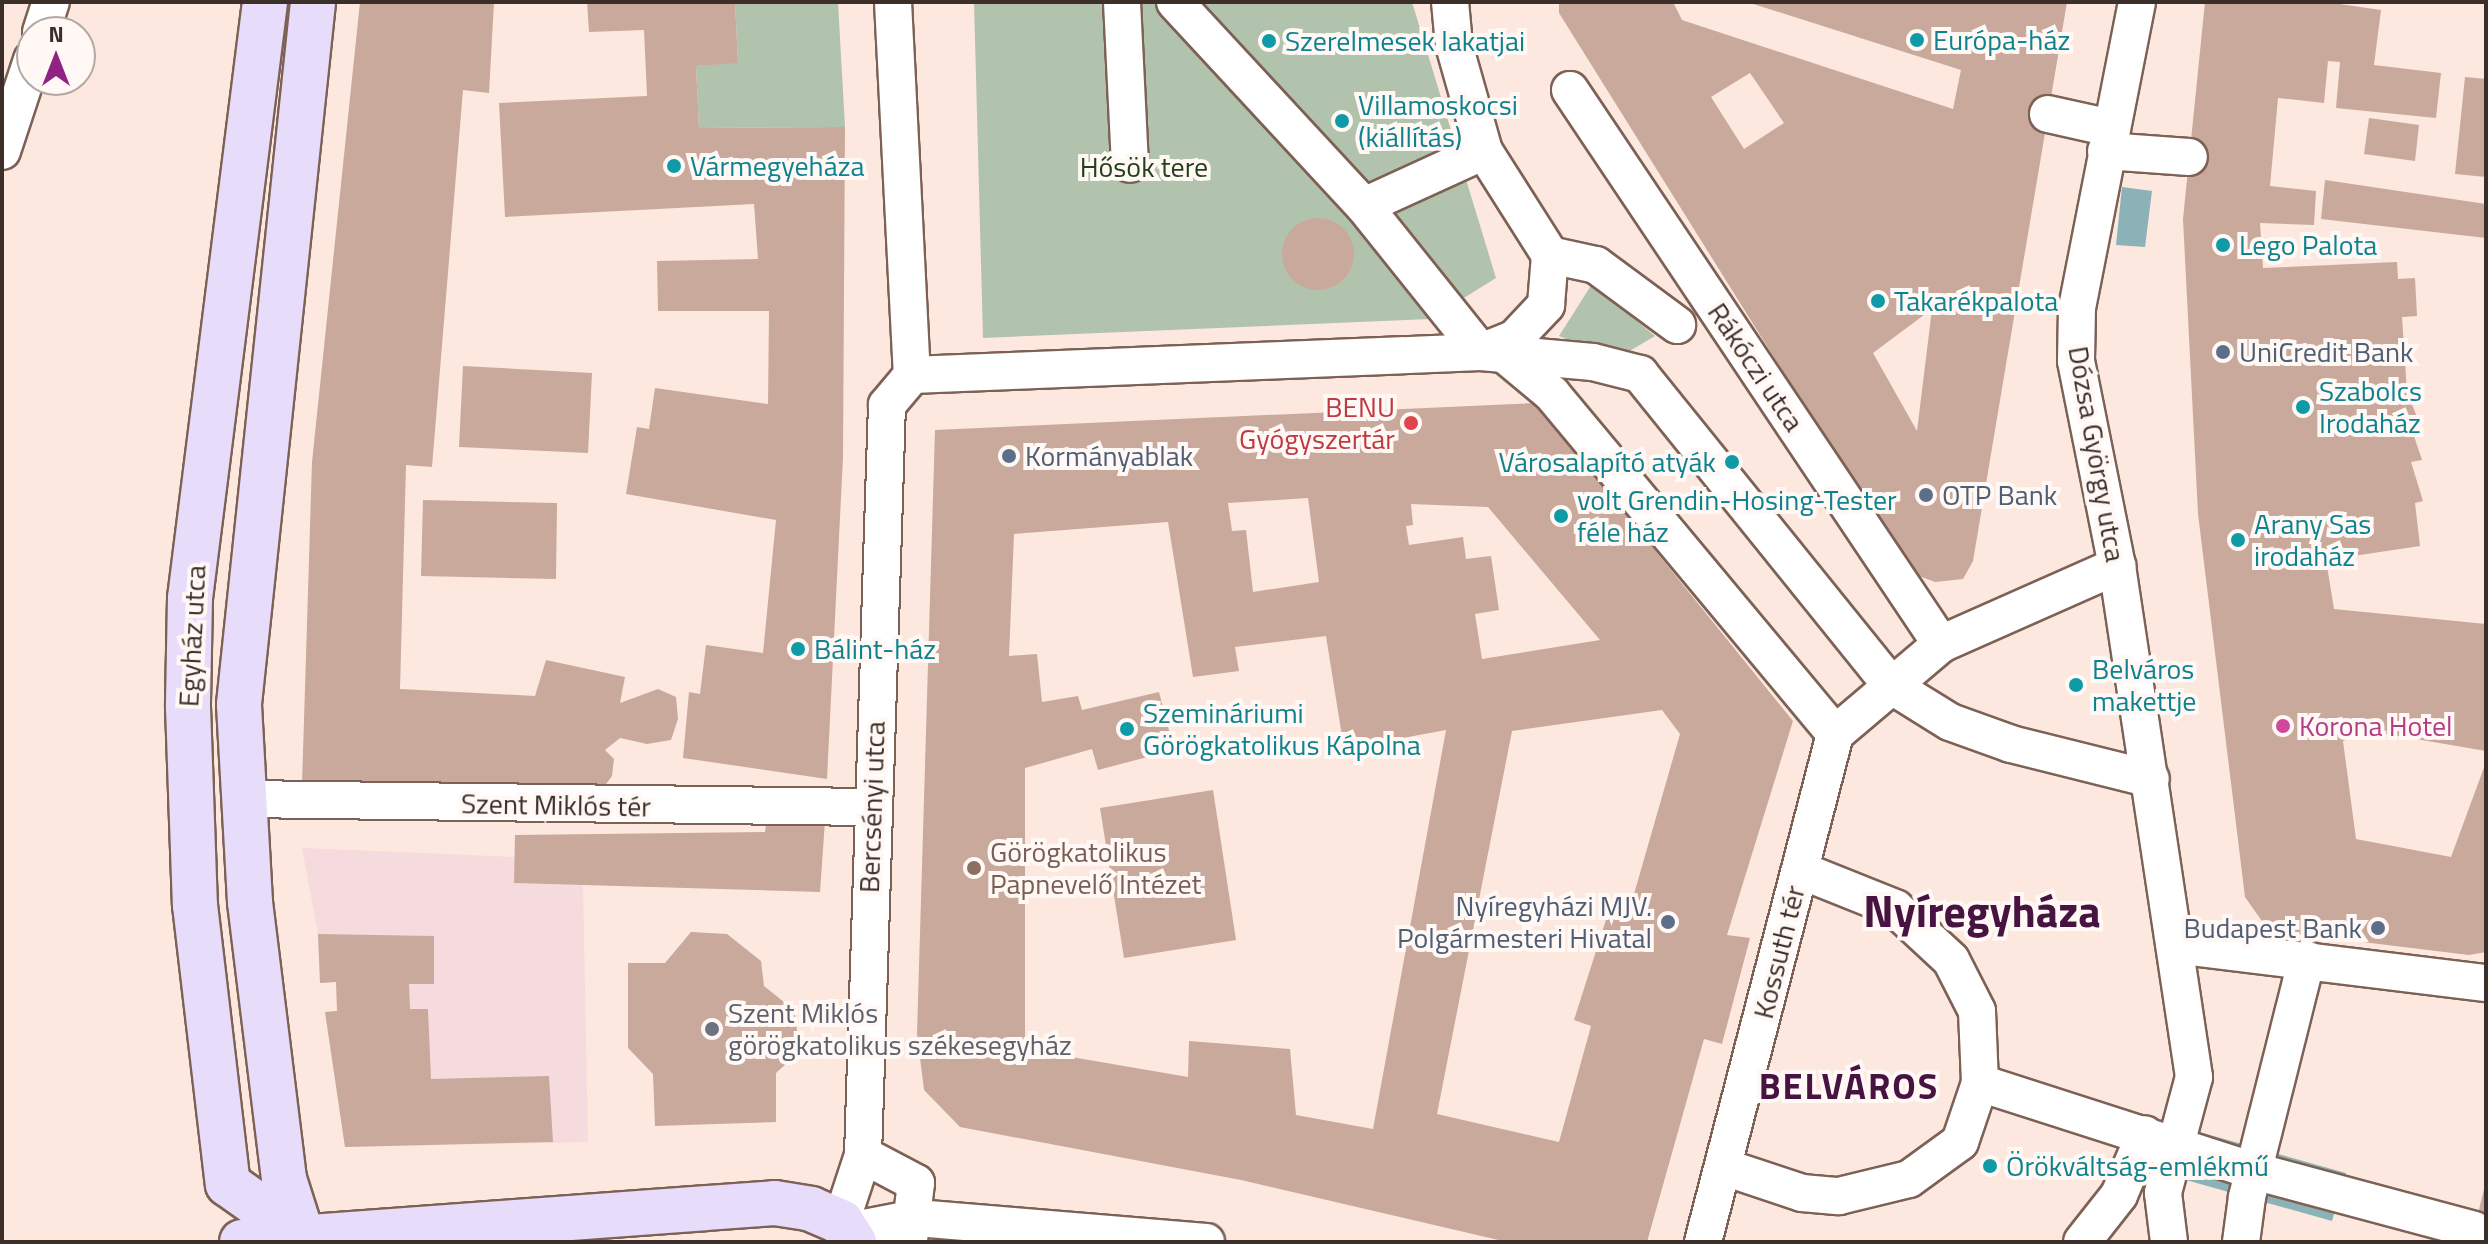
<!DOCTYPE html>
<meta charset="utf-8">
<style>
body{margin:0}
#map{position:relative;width:2488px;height:1244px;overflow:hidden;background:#fce8df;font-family:"Titillium Web",sans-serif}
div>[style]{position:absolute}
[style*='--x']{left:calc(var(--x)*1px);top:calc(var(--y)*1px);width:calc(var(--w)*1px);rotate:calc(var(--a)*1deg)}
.education>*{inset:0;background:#f6dbde}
.green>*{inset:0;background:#b1c3ad}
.water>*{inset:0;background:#8bb2b6}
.building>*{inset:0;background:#c9a99b}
.round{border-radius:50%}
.roads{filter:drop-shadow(2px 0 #7d6155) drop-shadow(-2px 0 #7d6155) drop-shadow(0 2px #7d6155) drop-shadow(0 -2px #7d6155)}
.street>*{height:36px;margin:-18px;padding:0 18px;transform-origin:18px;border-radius:18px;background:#fff}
.secondary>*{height:44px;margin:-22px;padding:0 22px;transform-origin:22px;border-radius:22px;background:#e8dcfb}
.dots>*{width:22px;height:22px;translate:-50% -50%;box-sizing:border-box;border:4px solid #fff8f5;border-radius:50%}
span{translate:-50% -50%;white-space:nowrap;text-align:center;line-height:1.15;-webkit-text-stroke:8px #fff8f5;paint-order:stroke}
.culture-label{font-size:28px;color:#0d838f}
.left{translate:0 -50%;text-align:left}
.right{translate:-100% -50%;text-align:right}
.park-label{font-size:28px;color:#224019}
.service-label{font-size:28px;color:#4e5e75}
.street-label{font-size:28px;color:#3c2f2a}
.health-label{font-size:28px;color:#be3a42}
.hotel-label{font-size:28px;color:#b23c85}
.education-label{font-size:28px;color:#785e54}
.worship-label{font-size:28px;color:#5b616d}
.district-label{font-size:36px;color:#471442;font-weight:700;letter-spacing:2px}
.town-label{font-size:44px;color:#471442;font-weight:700}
.frame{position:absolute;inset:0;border:4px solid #3c2f2a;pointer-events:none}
.north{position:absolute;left:16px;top:16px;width:80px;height:80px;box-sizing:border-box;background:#fff8f5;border:2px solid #b1a8a4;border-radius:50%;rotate:0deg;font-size:22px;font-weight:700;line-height:32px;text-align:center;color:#3c2f2a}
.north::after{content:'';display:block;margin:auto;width:28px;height:36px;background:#8f2284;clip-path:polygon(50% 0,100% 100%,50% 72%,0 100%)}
</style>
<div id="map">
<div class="education">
<i style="clip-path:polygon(302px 848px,515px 857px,515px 883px,583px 885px,588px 1142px,345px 1147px,325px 1012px,337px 1011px,336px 982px,320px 983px,318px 934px)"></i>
</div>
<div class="green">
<i style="clip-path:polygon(735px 2px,838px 2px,845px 127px,699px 128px,696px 66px,738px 62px)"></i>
<i style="clip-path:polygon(974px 2px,1412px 2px,1496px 278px,1430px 319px,983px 338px)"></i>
<i style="clip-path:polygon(1592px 284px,1655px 336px,1616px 359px,1559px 336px)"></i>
</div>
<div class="water">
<i style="clip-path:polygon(2122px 187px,2152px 191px,2145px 247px,2116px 245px)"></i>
<i style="clip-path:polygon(2199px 1132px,2346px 1173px,2332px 1221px,2186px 1180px)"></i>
</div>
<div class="building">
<i style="clip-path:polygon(360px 2px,494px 2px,489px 93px,463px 90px,432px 467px,406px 465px,400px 689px,535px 696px,546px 660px,625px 677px,620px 703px,658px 689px,676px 697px,678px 719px,671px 740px,647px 744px,620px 738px,605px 750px,614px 759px,612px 776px,601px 791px,302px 785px,312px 462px)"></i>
<i style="clip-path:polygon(587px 2px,735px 2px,738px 63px,696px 66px,699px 128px,845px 127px,843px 457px,827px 779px,683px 758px,689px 692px,700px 694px,706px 645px,763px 653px,776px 520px,626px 494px,637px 427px,649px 429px,655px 388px,768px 404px,769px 311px,658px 311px,657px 261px,758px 259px,754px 204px,505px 217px,499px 103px,647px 96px,644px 30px,589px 32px)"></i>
<i style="clip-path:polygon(evenodd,1559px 2px,1673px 2px,1682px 20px,1953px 109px,1961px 70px,1747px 2px,2067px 2px,1973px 561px,1963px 579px,1935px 582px,1908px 572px,1559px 13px,1559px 2px,1750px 73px,1784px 123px,1744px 149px,1711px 97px,1750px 73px,1559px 2px,1932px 309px,1917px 431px,1873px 353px,1932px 309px)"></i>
<i style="clip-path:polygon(2205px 2px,2326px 2px,2381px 10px,2374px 65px,2441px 73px,2436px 118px,2336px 108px,2340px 62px,2328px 61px,2324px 103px,2278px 98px,2270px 186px,2316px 191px,2314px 225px,2260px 223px,2263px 268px,2397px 262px,2398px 279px,2415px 278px,2417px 316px,2402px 317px,2407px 392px,2419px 422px,2410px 424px,2422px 460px,2411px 462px,2423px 501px,2415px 503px,2420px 546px,2326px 560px,2334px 609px,2486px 624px,2486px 751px,2369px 731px,2343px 741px,2356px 839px,2451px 857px,2486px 762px,2486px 952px,2469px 955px,2297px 934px,2264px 924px,2245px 897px,2198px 514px,2183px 219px)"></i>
<i style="clip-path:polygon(2465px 77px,2486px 79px,2486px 177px,2455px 174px)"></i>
<i style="clip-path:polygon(2369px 118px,2419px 125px,2415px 161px,2364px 154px)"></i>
<i style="clip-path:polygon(2325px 180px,2486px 204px,2486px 238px,2321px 219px)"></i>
<i class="round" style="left:1282px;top:218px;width:72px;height:72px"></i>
<i style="clip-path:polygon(463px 366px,592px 373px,588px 453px,459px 447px)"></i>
<i style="clip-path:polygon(evenodd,1536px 403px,1793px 721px,1727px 935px,1750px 938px,1722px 1044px,1704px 1039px,1647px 1242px,1507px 1242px,1241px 1180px,960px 1127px,924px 1090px,917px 1034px,935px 430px,1536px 403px,1308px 498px,1319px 582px,1253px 592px,1246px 530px,1232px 531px,1228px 503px,1308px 498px,1536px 403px,1411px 504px,1488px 507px,1600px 640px,1482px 659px,1475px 614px,1499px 610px,1491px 556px,1466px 559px,1463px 537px,1409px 545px,1406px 526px,1413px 525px,1411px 504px,1536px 403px,1168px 522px,1193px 677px,1239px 671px,1235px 647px,1326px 636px,1344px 749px,1446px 730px,1373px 1129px,1296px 1115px,1290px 1049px,1189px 1041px,1188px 1077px,1025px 1049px,1025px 768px,1092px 749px,1098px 770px,1174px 750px,1159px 692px,1082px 710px,1078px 696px,1042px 702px,1037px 654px,1009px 656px,1014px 534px,1168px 522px,1536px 403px,1662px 710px,1680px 734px,1630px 908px,1611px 904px,1574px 1020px,1591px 1026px,1559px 1142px,1437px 1114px,1512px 731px,1662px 710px)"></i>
<i style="clip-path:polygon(423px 500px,557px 503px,556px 579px,421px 576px)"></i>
<i style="clip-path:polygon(1213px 790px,1236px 940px,1124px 958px,1100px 808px)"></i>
<i style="clip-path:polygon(767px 818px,825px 821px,820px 892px,514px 883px,515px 835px,765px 832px)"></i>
<i style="clip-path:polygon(691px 932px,727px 934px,761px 961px,764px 986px,794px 1010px,800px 1051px,776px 1073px,776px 1122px,655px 1126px,653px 1074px,628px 1048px,628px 963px,665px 963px)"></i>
<i style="clip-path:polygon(318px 934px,434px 936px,434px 984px,409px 984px,410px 1009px,428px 1009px,431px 1079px,549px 1076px,553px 1142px,345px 1147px,325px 1012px,337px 1011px,336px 982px,320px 983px)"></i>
<i style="clip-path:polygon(2485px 1185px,2486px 1242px,2471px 1242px)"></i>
</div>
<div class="roads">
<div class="street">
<i style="--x:893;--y:2;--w:373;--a:87.1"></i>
<i style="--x:1122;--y:2;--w:162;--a:87.2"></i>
<i style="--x:1175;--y:2;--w:278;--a:47.2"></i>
<i style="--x:1364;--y:206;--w:187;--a:51.3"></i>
<i style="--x:1481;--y:352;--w:112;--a:5.1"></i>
<i style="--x:1593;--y:362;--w:49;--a:14.3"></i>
<i style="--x:1640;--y:374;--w:401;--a:51.1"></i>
<i style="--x:1892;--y:686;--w:68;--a:31.8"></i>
<i style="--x:1950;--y:722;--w:65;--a:19.8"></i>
<i style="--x:2011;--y:744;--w:144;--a:14"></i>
<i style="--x:2137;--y:2;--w:312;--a:101.1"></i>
<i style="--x:2077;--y:308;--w:53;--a:91.1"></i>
<i style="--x:2076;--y:361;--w:209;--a:78.7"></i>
<i style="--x:2117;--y:566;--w:517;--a:81.43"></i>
<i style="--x:2194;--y:1077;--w:120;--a:105"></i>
<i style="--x:2163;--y:1193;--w:49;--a:83"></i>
<i style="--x:41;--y:32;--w:32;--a:-72"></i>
<i style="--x:1570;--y:90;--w:667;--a:56.19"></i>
<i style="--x:2048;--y:114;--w:65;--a:12.5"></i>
<i style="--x:2;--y:151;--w:96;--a:-71.8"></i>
<i style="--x:2106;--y:151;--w:83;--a:4.1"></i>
<i style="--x:1364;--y:206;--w:132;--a:-24.6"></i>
<i style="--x:1550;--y:255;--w:47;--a:12.3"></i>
<i style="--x:1596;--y:265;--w:101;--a:36.5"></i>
<i style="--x:1504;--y:354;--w:62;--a:39.8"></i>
<i style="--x:1552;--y:394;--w:442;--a:50.2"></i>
<i style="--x:912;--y:375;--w:569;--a:-2.31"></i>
<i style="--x:1481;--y:352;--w:35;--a:-22"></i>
<i style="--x:1514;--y:339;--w:47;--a:-46.7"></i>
<i style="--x:1546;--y:305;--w:50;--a:-85.4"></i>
<i style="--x:1550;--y:255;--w:123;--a:-122.4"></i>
<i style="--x:1484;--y:151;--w:110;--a:-105.8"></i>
<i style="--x:1454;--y:45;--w:43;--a:-95.3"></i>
<i style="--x:242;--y:799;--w:629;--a:0.73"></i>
<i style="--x:2175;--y:945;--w:313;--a:7"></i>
<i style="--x:1980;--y:1083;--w:288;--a:17.8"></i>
<i style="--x:2254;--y:1171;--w:228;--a:15"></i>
<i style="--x:863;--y:1155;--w:60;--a:27.8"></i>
<i style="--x:916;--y:1183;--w:57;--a:97"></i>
<i style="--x:1724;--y:1167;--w:82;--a:18.4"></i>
<i style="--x:1802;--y:1193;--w:37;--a:5"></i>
<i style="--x:1839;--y:1196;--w:72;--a:-13.7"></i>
<i style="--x:1909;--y:1179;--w:63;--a:-36"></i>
<i style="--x:1960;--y:1142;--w:62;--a:-71.3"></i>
<i style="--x:1980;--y:1083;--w:72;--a:-92.4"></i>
<i style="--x:1977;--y:1011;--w:57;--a:-117"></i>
<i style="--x:1951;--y:960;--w:76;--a:-137.1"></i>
<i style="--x:1895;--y:908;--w:102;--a:-158.2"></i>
<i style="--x:841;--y:1222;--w:71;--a:-71.8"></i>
<i style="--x:863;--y:1155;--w:750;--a:-88.17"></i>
<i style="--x:887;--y:405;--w:39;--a:-50"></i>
<i style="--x:849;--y:1231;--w:68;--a:-11"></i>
<i style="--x:916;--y:1218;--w:291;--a:4.7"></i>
<i style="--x:1703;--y:1242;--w:525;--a:-75.43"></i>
<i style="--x:1835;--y:734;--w:139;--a:-40.3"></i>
<i style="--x:1941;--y:644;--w:193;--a:-23.9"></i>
<i style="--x:2082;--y:1242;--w:60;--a:-51.8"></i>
<i style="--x:2119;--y:1195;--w:66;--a:-66.9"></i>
<i style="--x:2241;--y:1242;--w:45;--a:-82.4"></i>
<i style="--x:2247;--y:1197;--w:245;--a:-75.9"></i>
</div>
<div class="secondary">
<i style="--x:265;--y:2;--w:601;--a:97.17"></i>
<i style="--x:190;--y:598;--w:109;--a:91.1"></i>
<i style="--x:188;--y:707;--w:198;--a:88"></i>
<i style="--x:195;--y:905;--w:281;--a:83.3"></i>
<i style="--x:228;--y:1184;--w:88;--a:35.3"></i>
<i style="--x:242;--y:1242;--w:534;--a:-4.18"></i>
<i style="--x:775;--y:1203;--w:36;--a:9"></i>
<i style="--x:811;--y:1209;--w:33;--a:23"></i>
<i style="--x:841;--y:1222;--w:24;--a:57"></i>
<i style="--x:304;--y:1242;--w:66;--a:-107.6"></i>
<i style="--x:284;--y:1179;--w:279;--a:-97"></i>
<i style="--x:250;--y:902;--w:198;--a:-93.2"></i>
<i style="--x:239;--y:704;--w:706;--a:-83.98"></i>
</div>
</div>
<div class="dots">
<i style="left:1917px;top:40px;background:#0f9aa8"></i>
<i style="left:1269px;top:41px;background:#0f9aa8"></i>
<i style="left:1342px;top:121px;background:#0f9aa8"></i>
<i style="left:674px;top:166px;background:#0f9aa8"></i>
<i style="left:2223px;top:245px;background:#0f9aa8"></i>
<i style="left:1878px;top:301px;background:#0f9aa8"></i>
<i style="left:2223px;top:352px;background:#5c6f8a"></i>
<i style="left:2303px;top:407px;background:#0f9aa8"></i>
<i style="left:1411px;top:423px;background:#e0444e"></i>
<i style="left:1009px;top:456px;background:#5c6f8a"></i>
<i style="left:1732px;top:462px;background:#0f9aa8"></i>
<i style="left:1926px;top:495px;background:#5c6f8a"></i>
<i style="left:1561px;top:516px;background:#0f9aa8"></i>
<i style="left:2238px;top:540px;background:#0f9aa8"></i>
<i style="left:798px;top:649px;background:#0f9aa8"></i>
<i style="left:2076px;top:685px;background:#0f9aa8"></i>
<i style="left:2283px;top:726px;background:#d1479c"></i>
<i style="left:1127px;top:729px;background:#0f9aa8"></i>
<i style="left:974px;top:868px;background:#8d6e63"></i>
<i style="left:1668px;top:922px;background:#5c6f8a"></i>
<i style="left:2378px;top:928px;background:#5c6f8a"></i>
<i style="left:712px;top:1029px;background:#6b7280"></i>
<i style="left:1990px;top:1166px;background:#0f9aa8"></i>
</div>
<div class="culture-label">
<span class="left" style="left:1933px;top:40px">Európa-ház</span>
<span class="left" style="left:1285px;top:41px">Szerelmesek lakatjai</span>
<span class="left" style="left:1358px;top:121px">Villamoskocsi<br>(kiállítás)</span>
<span class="left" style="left:690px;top:166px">Vármegyeháza</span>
<span class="left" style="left:2239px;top:245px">Lego Palota</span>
<span class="left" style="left:1894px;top:301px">Takarékpalota</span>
<span class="left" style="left:2319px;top:407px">Szabolcs<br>Irodaház</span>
<span class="right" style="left:1716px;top:462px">Városalapító atyák</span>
<span class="left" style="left:1577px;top:516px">volt Grendin-Hosing-Tester<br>féle ház</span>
<span class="left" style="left:2254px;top:540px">Arany Sas<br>irodaház</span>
<span class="left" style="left:814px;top:649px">Bálint-ház</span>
<span class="left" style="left:2092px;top:685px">Belváros<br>makettje</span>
<span class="left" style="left:1143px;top:729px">Szemináriumi<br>Görögkatolikus Kápolna</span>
<span class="left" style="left:2006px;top:1166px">Örökváltság-emlékmű</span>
</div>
<div class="park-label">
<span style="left:1144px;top:167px">Hősök tere</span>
</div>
<div class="service-label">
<span class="left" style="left:2239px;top:352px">UniCredit Bank</span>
<span class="left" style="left:1025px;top:456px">Kormányablak</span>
<span class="left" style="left:1942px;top:495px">OTP Bank</span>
<span class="right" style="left:1652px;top:922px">Nyíregyházi MJV.<br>Polgármesteri Hivatal</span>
<span class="right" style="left:2362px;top:928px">Budapest Bank</span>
</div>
<div class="street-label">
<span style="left:1756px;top:367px;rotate:56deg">Rákóczi utca</span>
<span style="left:2097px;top:454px;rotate:80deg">Dózsa György utca</span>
<span style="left:192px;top:636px;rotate:-87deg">Egyház utca</span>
<span style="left:556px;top:805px;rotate:1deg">Szent Miklós tér</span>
<span style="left:872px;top:807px;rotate:-88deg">Bercsényi utca</span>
<span style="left:1779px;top:952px;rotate:-76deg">Kossuth tér</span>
</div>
<div class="health-label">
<span class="right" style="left:1395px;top:423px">BENU<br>Gyógyszertár</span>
</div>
<div class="hotel-label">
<span class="left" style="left:2299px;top:726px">Korona Hotel</span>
</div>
<div class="education-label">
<span class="left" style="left:990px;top:868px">Görögkatolikus<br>Papnevelő Intézet</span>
</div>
<div class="worship-label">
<span class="left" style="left:728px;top:1029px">Szent Miklós<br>görögkatolikus székesegyház</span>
</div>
<div class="district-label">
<span style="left:1849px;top:1086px">BELVÁROS</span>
</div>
<div class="town-label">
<span style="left:1982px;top:911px">Nyíregyháza</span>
</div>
<div class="frame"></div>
<div class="north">N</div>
</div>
